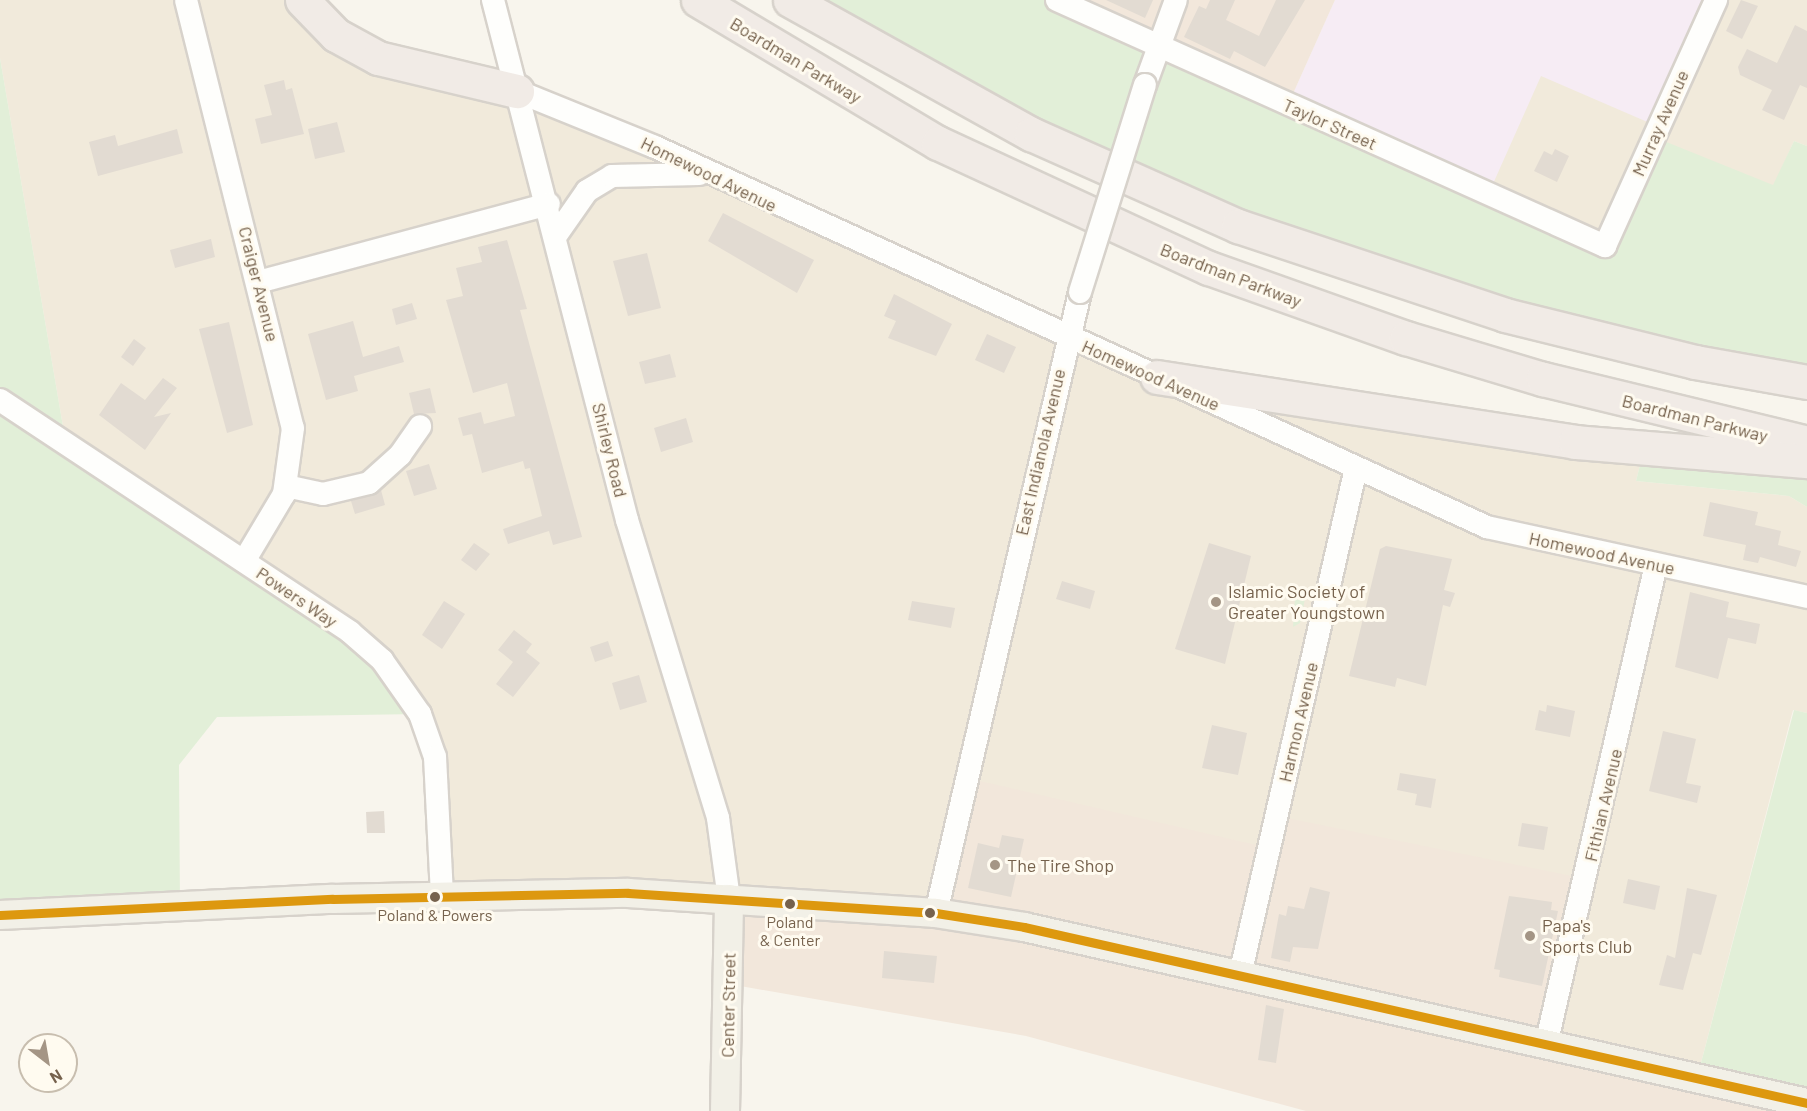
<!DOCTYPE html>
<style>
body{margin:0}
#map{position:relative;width:1807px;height:1111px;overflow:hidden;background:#f8f5ed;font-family:Barlow,sans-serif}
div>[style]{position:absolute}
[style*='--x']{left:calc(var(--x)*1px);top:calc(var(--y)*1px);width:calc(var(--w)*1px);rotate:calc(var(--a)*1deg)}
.residential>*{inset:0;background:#f1eadb}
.commercial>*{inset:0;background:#f2e7db}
.education>*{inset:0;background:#f6ecf4}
.green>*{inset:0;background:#e2efd8}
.building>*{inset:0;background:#e2dbd2}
.roads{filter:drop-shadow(2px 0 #d7d2cb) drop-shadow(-2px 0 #d7d2cb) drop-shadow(0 2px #d7d2cb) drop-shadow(0 -2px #d7d2cb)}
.minor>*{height:22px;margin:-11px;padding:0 11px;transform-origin:11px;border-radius:11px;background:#fefefc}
.major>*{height:28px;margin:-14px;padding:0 14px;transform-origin:14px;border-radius:14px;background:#f2f0e7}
.highway>*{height:33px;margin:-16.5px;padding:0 16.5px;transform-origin:16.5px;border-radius:16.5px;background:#f1ebe6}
.bridges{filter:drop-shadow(2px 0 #d7d2cb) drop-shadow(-2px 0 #d7d2cb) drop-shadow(0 2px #d7d2cb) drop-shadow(0 -2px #d7d2cb)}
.minor-bridge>*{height:22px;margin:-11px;padding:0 11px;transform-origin:11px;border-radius:11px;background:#fefefc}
.bus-1>*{height:9px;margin:-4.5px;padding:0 4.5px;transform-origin:4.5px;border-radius:4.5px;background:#dd980f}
.dots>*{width:16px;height:16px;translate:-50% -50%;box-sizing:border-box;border:3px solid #fffbf0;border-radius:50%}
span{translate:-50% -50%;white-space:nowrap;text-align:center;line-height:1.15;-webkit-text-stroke:6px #fffbf0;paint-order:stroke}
.bus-label{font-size:16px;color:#76624d}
.street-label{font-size:18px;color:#76624d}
.poi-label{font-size:18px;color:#76624d}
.left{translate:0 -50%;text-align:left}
.north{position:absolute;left:18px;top:1033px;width:60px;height:60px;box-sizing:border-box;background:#fffbf0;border:2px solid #c8beaf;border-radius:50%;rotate:149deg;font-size:16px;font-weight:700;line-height:24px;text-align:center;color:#76624d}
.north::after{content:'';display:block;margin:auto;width:21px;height:27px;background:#a49585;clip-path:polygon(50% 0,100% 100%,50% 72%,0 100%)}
</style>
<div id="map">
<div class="residential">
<i style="clip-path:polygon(0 0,302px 0,336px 35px,517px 91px,1157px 377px,1644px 449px,1636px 481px,1789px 496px,1807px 507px,1807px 713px,1793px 710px,1697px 1078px,1546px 1045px,1269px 848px,936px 913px,442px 895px,420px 714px,66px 444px,0 58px)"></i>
<i style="clip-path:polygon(1335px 0,1807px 0,1807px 146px,1794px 141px,1774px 185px,1605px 246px,1288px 105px)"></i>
</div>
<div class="commercial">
<i style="clip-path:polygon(1057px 0,1335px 0,1288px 105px)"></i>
<i style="clip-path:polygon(967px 778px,1269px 848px,1277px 816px,1586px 879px,1547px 1045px,1807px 1111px,1306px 1111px,1026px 1036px,729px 984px,729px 899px,936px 913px)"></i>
</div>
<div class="education">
<i style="clip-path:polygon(1335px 0,1716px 0,1659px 127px,1541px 76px,1488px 195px,1288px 105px)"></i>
</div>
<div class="green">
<i style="clip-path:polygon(790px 0,1057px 0,1605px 246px,1654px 137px,1773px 185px,1794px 141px,1807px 146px,1807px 382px,1321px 257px)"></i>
<i style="clip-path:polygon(0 58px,66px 444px,350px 632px,420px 714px,217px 717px,179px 765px,180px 906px,0 915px)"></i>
<i style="clip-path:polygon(1644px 449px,1807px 461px,1807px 507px,1789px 496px,1636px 481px)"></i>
<i style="clip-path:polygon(1295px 597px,1305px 599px,1300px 623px,1293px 627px)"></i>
<i style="clip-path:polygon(1794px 710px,1807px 713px,1807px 1103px,1697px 1078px)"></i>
</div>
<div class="building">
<i style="clip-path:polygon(1106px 0,1153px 0,1145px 18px)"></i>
<i style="clip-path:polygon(1210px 0,1235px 0,1226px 20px,1259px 36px,1276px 0,1305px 0,1265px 67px,1234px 51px,1230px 59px,1184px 37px,1199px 6px,1206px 9px)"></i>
<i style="clip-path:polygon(1741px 0,1758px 6px,1742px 39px,1726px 31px)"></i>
<i style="clip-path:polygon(1795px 25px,1807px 31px,1807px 88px,1800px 85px,1784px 120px,1762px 110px,1772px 90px,1740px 75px,1738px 67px,1747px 49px,1777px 63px)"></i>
<i style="clip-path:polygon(284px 80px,286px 90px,292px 88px,304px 134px,261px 144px,255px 119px,272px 115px,264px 85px)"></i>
<i style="clip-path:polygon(337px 122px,345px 152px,315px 159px,308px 129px)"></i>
<i style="clip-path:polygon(177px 129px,183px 153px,98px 176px,89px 142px,115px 135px,118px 146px)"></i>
<i style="clip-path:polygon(1555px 149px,1569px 156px,1557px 182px,1534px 171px,1544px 151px,1552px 155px)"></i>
<i style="clip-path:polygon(723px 213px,814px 260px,797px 293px,708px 241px)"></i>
<i style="clip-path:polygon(211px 239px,215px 257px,175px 268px,170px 250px)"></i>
<i style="clip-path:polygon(507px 240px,527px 309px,520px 310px,582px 537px,553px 545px,549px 531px,508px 544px,503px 529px,542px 516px,530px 468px,525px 469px,523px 461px,482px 473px,472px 434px,463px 436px,458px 418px,481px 412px,484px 424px,515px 416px,507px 383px,473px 393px,446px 300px,463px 296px,456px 268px,482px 262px,478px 247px)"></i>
<i style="clip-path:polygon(647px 253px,661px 308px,628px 316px,613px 261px)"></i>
<i style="clip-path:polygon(894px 294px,952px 324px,936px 356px,888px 338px,896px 321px,884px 316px)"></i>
<i style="clip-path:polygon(412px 303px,417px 319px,396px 325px,392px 309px)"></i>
<i style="clip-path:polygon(353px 321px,363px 357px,399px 346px,404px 362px,354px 376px,358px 391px,326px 400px,308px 334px)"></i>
<i style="clip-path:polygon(229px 322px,253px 425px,227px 433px,199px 329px)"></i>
<i style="clip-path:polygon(987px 334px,1016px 347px,1004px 373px,975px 360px)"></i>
<i style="clip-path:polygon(134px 339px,146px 348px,133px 366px,121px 357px)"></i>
<i style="clip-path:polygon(670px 354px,676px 377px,645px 384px,639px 362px)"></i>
<i style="clip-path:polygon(163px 378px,177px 388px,154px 417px,171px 413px,145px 450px,99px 415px,121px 383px,145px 400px)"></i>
<i style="clip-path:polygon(430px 388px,436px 413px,414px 414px,409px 393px)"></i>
<i style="clip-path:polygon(686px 418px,693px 442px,661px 452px,654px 428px)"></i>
<i style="clip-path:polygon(429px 464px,437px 489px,414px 496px,406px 471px)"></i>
<i style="clip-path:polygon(381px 490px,385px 505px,355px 514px,351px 501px)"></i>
<i style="clip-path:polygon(1710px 502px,1758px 512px,1755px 525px,1781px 531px,1778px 545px,1801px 551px,1796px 567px,1760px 557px,1758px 563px,1743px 560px,1746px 545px,1703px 536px)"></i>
<i style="clip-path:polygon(474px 543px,490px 554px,476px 571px,461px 560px)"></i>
<i style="clip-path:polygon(1209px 543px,1251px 556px,1225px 664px,1175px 649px)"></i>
<i style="clip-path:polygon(1386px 546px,1452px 559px,1444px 590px,1455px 593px,1450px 607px,1443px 605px,1426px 686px,1397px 678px,1395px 687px,1349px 676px,1380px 549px)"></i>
<i style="clip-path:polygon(1062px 581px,1095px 591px,1090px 609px,1056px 599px)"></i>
<i style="clip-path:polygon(1690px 592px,1729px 602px,1726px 617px,1760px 624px,1756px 644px,1728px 638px,1718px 679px,1675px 667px)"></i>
<i style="clip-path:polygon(444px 601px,465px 614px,442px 649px,422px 635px)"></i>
<i style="clip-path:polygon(912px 601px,955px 608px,951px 628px,908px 620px)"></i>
<i style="clip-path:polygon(514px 630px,532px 644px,526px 652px,540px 663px,513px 697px,496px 684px,513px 662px,498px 650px)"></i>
<i style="clip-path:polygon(608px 641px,613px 656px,595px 662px,590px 647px)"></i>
<i style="clip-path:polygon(639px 675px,647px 702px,620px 710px,612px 683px)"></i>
<i style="clip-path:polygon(1547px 705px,1575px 711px,1570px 737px,1535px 730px,1539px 710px,1546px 712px)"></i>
<i style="clip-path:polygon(1212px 725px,1247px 733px,1238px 775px,1202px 768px)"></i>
<i style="clip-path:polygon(1663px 731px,1696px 739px,1686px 783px,1701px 786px,1697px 803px,1649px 791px)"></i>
<i style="clip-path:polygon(1400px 773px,1436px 779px,1431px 808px,1415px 805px,1417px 794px,1397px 790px)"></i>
<i style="clip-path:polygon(384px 811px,385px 833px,367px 833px,366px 812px)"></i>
<i style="clip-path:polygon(1522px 823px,1548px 827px,1544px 850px,1518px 846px)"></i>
<i style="clip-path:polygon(1002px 835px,1024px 839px,1011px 897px,968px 888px,978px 843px,999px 848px)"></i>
<i style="clip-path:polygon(1628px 879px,1660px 886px,1655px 910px,1623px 903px)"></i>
<i style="clip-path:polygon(1310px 887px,1330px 892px,1318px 949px,1293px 947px,1290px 962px,1271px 958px,1279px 914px,1286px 916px,1288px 906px,1304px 909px)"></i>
<i style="clip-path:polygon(1687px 888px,1717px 895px,1701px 955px,1693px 953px,1683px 990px,1659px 985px,1667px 955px,1675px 958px)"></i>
<i style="clip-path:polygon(1509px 896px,1552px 902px,1551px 910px,1558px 911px,1542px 986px,1499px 977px,1500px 970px,1494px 969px)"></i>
<i style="clip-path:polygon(884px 951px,937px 956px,934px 983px,882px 978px)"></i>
<i style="clip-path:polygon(1266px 1005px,1284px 1009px,1276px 1063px,1258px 1060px)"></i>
</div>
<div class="roads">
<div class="minor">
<i style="--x:186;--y:0;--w:441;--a:76"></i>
<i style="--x:293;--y:428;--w:67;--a:97.8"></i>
<i style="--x:284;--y:494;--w:78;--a:120.8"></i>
<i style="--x:493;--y:0;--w:537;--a:75.55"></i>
<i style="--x:627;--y:520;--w:312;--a:73"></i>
<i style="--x:718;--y:818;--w:82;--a:82.3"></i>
<i style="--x:1057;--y:0;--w:601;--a:24.18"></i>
<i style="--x:1605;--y:246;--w:270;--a:-65.7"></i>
<i style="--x:1145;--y:85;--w:90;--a:-70"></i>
<i style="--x:517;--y:91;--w:149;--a:22.1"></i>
<i style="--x:655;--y:147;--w:915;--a:24.55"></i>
<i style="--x:1487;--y:527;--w:328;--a:12.3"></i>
<i style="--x:557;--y:234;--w:52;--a:-55.1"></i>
<i style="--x:587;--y:191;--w:29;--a:-31"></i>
<i style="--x:612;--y:176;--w:87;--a:-1.3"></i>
<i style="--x:258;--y:282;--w:301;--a:-15"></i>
<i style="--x:0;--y:400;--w:420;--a:33.5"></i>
<i style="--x:350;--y:632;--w:43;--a:41.2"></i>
<i style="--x:382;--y:660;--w:66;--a:54.9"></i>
<i style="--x:420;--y:714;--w:46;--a:70.8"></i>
<i style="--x:435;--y:757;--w:138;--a:87.1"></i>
<i style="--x:286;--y:486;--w:38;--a:12"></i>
<i style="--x:323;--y:494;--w:47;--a:-13.4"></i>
<i style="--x:369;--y:483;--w:42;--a:-42.1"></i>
<i style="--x:400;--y:455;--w:35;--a:-55"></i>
<i style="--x:936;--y:913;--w:637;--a:-76.94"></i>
<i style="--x:1240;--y:975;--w:520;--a:-77.11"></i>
<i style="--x:1546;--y:1045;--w:491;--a:-77.1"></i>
</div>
<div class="major">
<i style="--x:0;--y:915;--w:333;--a:-2.8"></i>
<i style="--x:333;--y:899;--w:295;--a:-1.2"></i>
<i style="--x:628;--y:893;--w:309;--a:3.7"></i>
<i style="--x:936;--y:913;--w:89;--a:9"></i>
<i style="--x:1024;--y:927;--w:803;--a:12.67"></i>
<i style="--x:725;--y:1111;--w:212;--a:-88.9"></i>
</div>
<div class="highway">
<i style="--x:302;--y:0;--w:49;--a:45.8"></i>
<i style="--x:336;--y:35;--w:48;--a:28.7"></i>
<i style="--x:378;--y:58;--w:143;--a:13.4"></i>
<i style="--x:698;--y:0;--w:279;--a:30.8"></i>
<i style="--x:938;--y:143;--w:298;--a:24.8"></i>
<i style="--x:1209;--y:268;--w:209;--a:19.6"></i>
<i style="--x:1406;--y:338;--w:143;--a:16.7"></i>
<i style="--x:1543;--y:379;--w:272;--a:13.6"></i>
<i style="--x:790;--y:0;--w:276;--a:29.1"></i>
<i style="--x:1031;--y:134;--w:227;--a:24"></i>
<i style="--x:1238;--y:226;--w:281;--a:18.4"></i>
<i style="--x:1505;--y:315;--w:196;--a:13.9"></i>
<i style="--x:1695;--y:362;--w:114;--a:10.1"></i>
<i style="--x:1157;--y:377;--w:423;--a:8.8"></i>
<i style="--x:1575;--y:442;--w:233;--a:4.7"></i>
</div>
</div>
<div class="bridges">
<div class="minor-bridge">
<i style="--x:1080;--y:292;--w:217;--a:-72.6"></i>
</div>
</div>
<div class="bus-1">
<i style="--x:0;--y:915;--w:333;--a:-2.8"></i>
<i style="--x:333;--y:899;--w:295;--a:-1.2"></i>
<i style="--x:628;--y:893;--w:309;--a:3.7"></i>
<i style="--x:936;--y:913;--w:89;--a:9"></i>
<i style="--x:1024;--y:927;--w:803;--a:12.67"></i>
</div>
<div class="dots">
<i style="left:1216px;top:602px;background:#a49585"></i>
<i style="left:995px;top:865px;background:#a49585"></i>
<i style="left:435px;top:897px;background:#76624d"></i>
<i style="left:790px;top:904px;background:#76624d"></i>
<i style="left:930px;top:913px;background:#76624d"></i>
<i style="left:1530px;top:936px;background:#a49585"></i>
</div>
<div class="bus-label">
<span style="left:435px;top:915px">Poland &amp; Powers</span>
<span style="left:790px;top:931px">Poland<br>&amp; Center</span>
</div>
<div class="street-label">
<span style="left:796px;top:60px;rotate:31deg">Boardman Parkway</span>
<span style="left:1660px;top:123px;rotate:-66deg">Murray Avenue</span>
<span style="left:1330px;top:124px;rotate:24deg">Taylor Street</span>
<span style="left:709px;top:174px;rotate:26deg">Homewood Avenue</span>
<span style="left:1231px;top:275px;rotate:21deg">Boardman Parkway</span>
<span style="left:259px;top:284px;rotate:76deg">Craiger Avenue</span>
<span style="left:1151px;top:375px;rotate:24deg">Homewood Avenue</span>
<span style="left:1695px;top:418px;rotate:14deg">Boardman Parkway</span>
<span style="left:610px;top:450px;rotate:76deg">Shirley Road</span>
<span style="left:1040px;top:452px;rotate:-77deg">East Indianola Avenue</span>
<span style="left:1602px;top:553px;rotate:12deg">Homewood Avenue</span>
<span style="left:297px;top:597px;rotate:34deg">Powers Way</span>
<span style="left:1298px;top:722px;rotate:-77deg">Harmon Avenue</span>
<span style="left:1603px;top:805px;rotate:-77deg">Fithian Avenue</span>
<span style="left:728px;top:1005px;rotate:-89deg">Center Street</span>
</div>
<div class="poi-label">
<span class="left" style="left:1228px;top:602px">Islamic Society of<br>Greater Youngstown</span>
<span class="left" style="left:1007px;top:865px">The Tire Shop</span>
<span class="left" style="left:1542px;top:936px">Papa's<br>Sports Club</span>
</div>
<div class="north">N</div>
</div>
